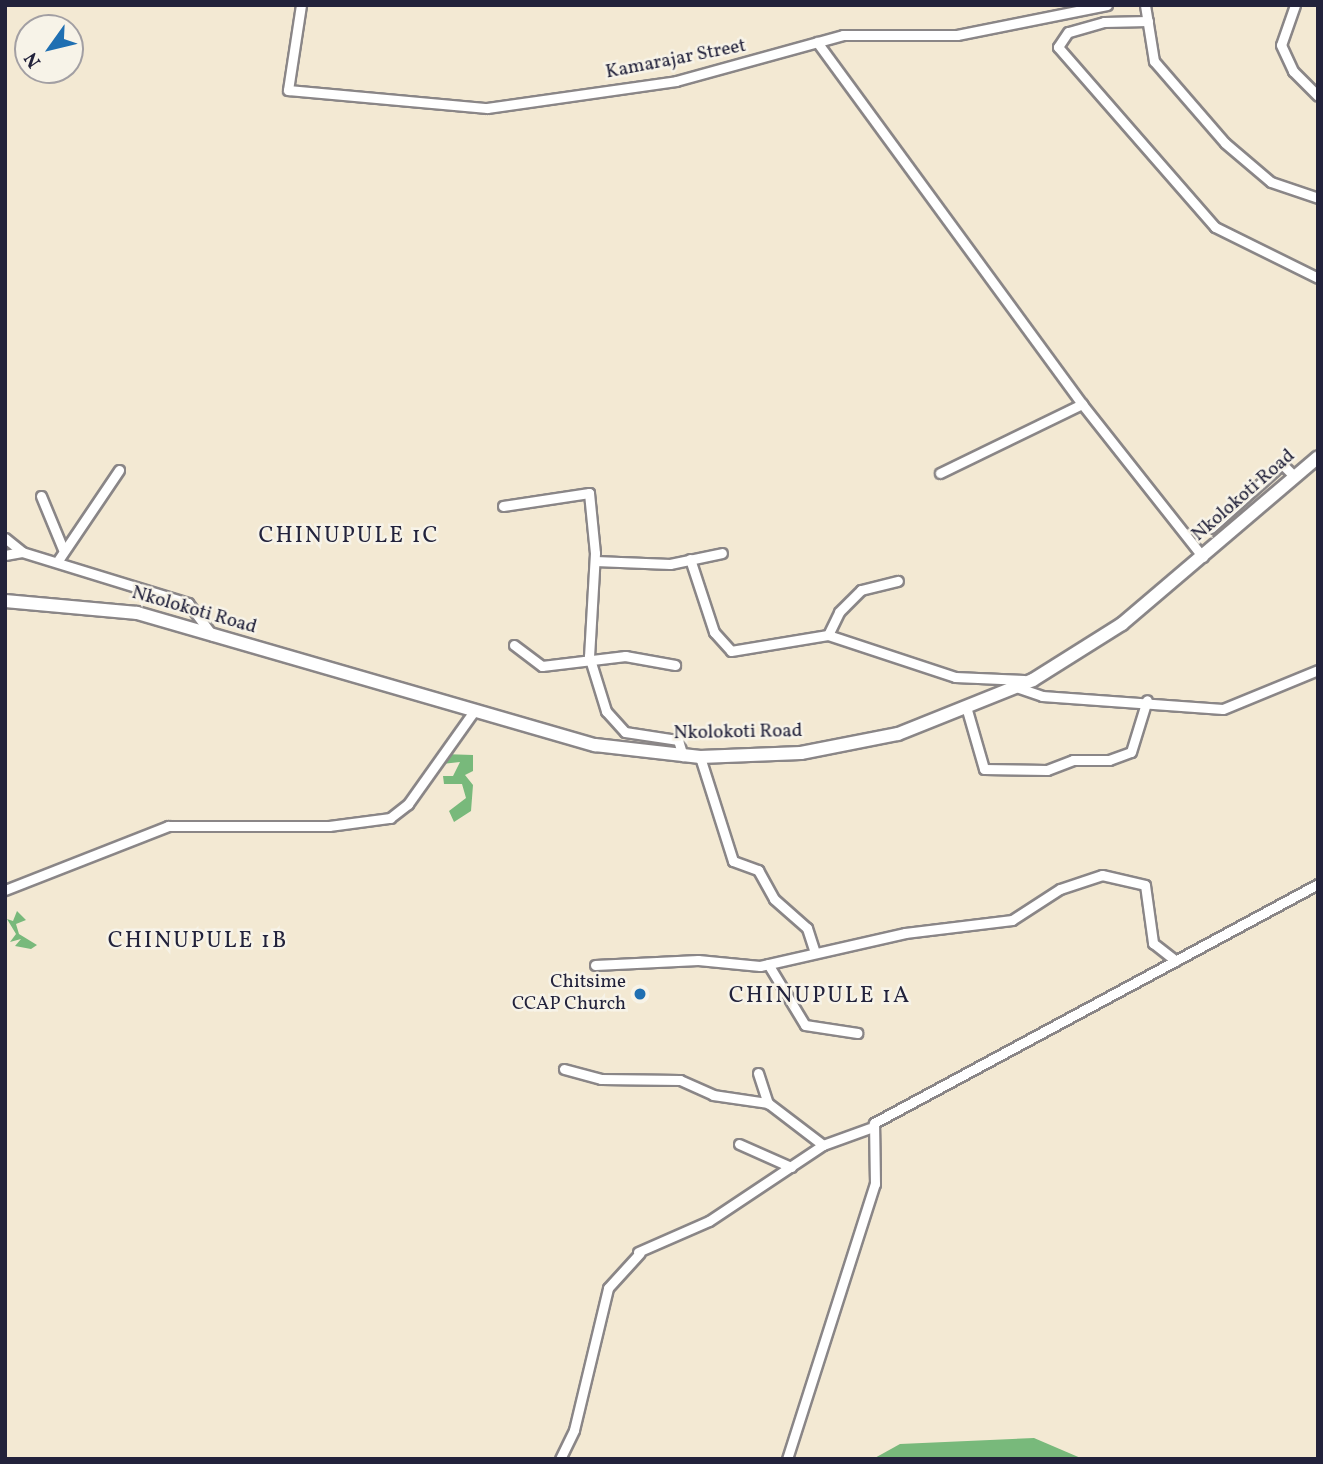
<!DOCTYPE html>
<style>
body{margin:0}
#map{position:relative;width:1323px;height:1464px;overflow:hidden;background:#f3e9d3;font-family:Vollkorn,serif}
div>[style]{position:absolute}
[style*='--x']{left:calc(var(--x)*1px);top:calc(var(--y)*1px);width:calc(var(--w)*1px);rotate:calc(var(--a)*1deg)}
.forest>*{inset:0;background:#78b97b}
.roads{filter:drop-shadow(2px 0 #8a8687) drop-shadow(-2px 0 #8a8687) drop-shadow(0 2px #8a8687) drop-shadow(0 -2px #8a8687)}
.street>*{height:9px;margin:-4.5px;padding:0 4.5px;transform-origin:4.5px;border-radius:4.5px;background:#fff}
.secondary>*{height:12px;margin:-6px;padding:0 6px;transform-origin:6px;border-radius:6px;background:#fff}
.dots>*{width:19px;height:19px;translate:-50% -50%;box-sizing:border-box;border:4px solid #f7f3e8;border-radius:50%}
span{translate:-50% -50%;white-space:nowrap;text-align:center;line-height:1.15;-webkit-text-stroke:5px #f7f3e8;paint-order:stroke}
.street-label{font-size:19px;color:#22223b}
.poi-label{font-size:19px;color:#22223b}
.right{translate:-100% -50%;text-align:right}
.quarter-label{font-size:23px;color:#22223b;letter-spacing:2px}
.frame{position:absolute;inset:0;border:7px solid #22223b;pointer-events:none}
.north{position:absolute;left:14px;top:14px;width:70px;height:70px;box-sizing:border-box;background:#f7f3e8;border:2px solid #a29fa3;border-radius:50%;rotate:236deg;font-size:19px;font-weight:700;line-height:28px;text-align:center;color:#22223b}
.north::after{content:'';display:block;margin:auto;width:24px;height:32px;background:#1f6fb2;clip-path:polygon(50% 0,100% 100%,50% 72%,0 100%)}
</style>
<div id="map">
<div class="forest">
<i style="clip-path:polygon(443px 754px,473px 755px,473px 771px,465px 775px,473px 785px,471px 811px,454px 822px,449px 811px,466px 798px,462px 784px,444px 784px,443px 776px,453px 776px,460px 762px,442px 764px)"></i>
<i style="clip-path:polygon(17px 911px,26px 920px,16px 924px,19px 934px,37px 945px,31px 949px,15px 946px,21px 939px,10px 942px,16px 934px,7px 919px,13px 921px)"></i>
<i style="clip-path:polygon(1034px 1438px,1083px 1459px,873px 1459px,900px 1444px)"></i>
</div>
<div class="roads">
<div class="street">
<i style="--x:301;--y:5;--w:86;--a:98.7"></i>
<i style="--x:288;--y:90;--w:200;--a:5.2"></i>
<i style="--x:487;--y:108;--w:191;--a:-8.1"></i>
<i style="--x:676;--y:81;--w:173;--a:-15.4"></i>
<i style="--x:843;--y:35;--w:114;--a:0"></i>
<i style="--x:957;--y:35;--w:153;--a:-11.3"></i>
<i style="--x:1145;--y:5;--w:57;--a:80.9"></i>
<i style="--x:1154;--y:61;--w:108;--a:49.1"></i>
<i style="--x:1225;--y:143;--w:60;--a:40.3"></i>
<i style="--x:1271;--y:182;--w:50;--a:18.8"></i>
<i style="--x:1295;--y:5;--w:42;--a:109.3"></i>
<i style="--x:1281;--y:45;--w:29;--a:65"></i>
<i style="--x:1293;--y:71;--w:35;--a:45"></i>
<i style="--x:1148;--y:21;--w:44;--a:178.7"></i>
<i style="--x:1104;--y:22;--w:37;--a:164"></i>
<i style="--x:1068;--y:32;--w:18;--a:124"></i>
<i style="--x:1058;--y:47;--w:239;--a:48.9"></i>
<i style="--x:1215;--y:227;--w:115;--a:26.3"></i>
<i style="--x:817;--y:42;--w:449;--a:53.8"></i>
<i style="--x:1082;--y:404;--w:195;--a:51.7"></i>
<i style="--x:940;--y:473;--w:158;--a:-25.9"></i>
<i style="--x:41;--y:496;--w:57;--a:67.5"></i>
<i style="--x:503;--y:506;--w:87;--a:-8.6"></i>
<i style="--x:589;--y:493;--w:60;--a:84.3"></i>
<i style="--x:595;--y:553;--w:103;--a:93.3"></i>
<i style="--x:589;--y:656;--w:58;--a:72.8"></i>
<i style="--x:606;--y:711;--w:28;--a:48"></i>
<i style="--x:625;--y:732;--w:54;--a:8.6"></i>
<i style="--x:678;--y:740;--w:17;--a:73"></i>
<i style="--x:1211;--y:528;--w:96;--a:-42"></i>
<i style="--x:1282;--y:464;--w:18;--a:45"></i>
<i style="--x:5;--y:538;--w:22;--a:39"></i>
<i style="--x:5;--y:555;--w:17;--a:-10"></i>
<i style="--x:22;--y:552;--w:174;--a:17.1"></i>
<i style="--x:188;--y:603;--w:41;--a:52.9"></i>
<i style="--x:690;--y:559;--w:77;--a:71.8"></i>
<i style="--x:714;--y:632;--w:25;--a:48"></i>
<i style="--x:731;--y:651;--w:98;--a:-9.4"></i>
<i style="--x:828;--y:635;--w:134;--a:18.3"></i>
<i style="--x:955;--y:677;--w:69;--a:2.5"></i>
<i style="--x:595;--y:561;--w:75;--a:2.3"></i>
<i style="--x:670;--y:564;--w:53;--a:-11.9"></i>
<i style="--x:57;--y:562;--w:111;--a:-56"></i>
<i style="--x:828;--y:635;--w:25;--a:-64"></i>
<i style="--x:839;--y:612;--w:31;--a:-45"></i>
<i style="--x:861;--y:590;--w:38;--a:-14"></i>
<i style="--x:514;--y:645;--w:35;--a:37"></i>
<i style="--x:542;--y:666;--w:84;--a:-6.9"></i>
<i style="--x:625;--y:656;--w:51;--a:10.2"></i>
<i style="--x:1019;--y:688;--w:24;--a:19"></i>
<i style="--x:1042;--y:696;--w:181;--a:4.1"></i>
<i style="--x:1223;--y:709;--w:103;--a:-22.3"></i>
<i style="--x:967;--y:710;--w:61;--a:73.9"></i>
<i style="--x:984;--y:769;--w:63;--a:0.9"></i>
<i style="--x:1047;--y:770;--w:28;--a:-21"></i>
<i style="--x:1073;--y:760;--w:36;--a:0"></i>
<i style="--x:1109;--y:760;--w:23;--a:-20"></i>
<i style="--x:1131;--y:752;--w:54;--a:-72.9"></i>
<i style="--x:700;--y:757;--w:109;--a:72.4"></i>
<i style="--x:733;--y:861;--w:27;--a:20"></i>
<i style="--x:758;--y:870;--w:33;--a:61"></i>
<i style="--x:774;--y:899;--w:44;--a:41.3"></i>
<i style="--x:807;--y:928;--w:25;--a:72"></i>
<i style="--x:5;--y:890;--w:175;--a:-21.4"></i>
<i style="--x:168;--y:826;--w:161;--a:0"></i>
<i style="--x:329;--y:826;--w:62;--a:-7.5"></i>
<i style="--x:390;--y:818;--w:23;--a:-38"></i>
<i style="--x:408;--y:804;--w:110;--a:-54.6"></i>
<i style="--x:768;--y:964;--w:71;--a:58.8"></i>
<i style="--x:805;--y:1025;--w:53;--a:8.7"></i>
<i style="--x:595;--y:965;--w:103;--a:-2.8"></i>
<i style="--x:698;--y:960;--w:62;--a:5.5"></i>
<i style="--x:760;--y:966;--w:149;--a:-12.8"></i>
<i style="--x:905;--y:933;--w:108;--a:-6.9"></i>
<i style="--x:1012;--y:920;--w:57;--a:-32.9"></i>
<i style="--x:1060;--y:889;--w:44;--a:-18.4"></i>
<i style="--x:1102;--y:875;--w:44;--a:13.1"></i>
<i style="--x:1145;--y:885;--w:59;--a:82.1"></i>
<i style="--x:1153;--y:943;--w:29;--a:38"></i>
<i style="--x:564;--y:1069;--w:38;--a:15"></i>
<i style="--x:601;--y:1079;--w:79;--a:0.7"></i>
<i style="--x:680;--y:1080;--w:36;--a:24"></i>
<i style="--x:713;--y:1095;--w:56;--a:8.3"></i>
<i style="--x:768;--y:1103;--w:69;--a:37.4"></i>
<i style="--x:758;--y:1073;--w:32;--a:72"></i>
<i style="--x:739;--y:1144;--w:57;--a:23.9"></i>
<i style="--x:638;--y:1252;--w:77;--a:-23.6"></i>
<i style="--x:709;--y:1221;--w:137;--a:-33.7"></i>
<i style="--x:823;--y:1145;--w:50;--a:-19.9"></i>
<i style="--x:560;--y:1459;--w:32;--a:-64"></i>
<i style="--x:574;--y:1430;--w:146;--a:-76.5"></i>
<i style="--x:608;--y:1288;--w:47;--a:-47.6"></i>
<i style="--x:787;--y:1459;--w:289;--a:-72.3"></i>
<i style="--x:875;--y:1184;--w:61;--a:-90.9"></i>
<i style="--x:874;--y:1123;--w:504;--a:-28.29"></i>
</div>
<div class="secondary">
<i style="--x:5;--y:601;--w:133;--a:5.2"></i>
<i style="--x:137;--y:613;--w:477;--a:16.1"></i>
<i style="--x:595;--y:745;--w:106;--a:6.5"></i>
<i style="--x:700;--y:757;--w:101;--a:-2.3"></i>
<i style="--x:801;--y:753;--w:99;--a:-11.1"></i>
<i style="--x:898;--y:734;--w:145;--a:-21.8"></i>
<i style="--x:1033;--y:680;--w:105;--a:-32.2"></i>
<i style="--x:1122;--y:624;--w:257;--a:-40.4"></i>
</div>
</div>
<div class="dots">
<i style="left:640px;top:994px;background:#1f6fb2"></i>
</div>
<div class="street-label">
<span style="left:676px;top:60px;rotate:-11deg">Kamarajar Street</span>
<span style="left:1244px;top:496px;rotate:-41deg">Nkolokoti Road</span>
<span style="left:194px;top:611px;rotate:16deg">Nkolokoti Road</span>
<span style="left:738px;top:733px;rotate:-1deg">Nkolokoti Road</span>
</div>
<div class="poi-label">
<span class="right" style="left:626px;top:994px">Chitsime<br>CCAP Church</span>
</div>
<div class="quarter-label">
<span style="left:349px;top:536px">CHINUPULE 1C</span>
<span style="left:198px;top:941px">CHINUPULE 1B</span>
<span style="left:820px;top:996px">CHINUPULE 1A</span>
</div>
<div class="frame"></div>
<div class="north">N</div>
</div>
